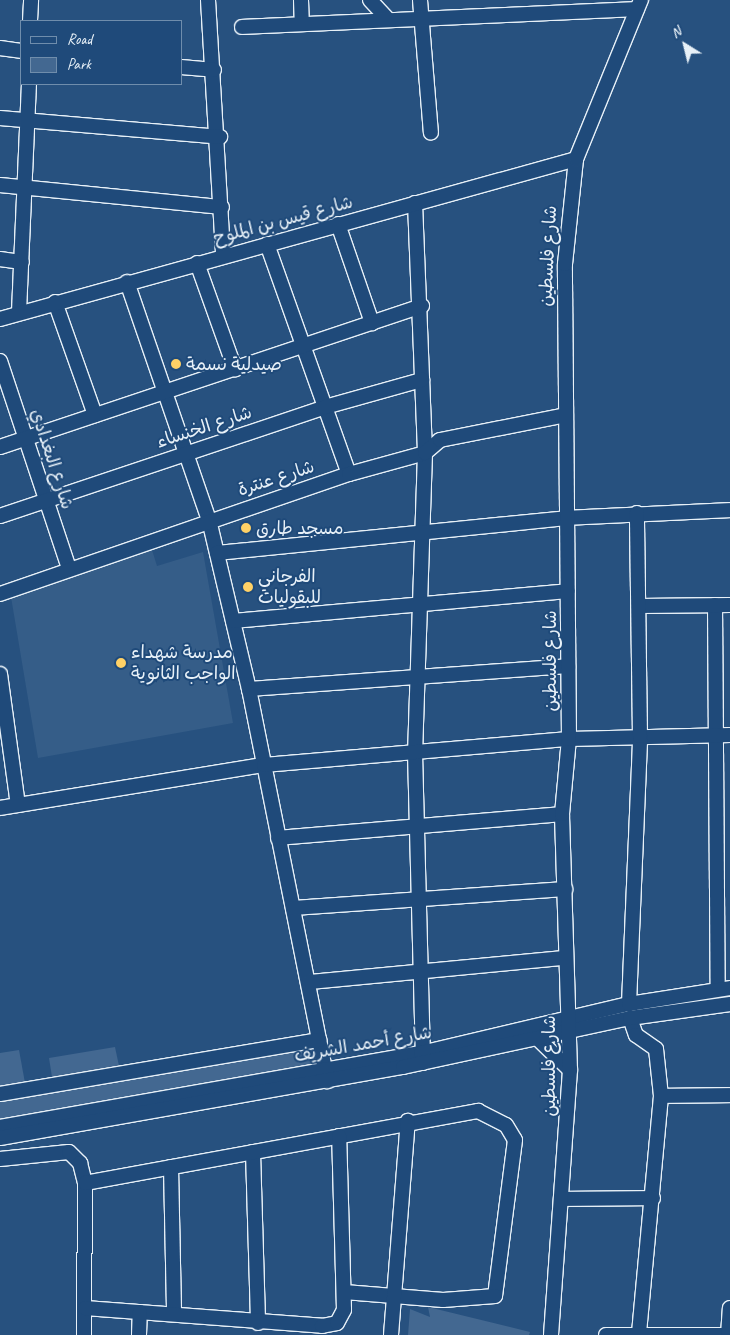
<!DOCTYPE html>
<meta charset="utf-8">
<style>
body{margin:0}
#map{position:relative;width:730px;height:1335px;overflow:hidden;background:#27517f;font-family:Caveat,"Playpen Sans Arabic",sans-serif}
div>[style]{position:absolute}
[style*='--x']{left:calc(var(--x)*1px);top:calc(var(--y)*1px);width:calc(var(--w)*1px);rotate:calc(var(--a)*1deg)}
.built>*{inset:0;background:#355d88}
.green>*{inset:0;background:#436891}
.roads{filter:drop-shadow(1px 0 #e8f1f8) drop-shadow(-1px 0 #e8f1f8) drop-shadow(0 1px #e8f1f8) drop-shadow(0 -1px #e8f1f8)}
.minor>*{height:14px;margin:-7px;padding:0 7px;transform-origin:7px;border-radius:7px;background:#1f4a7a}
.dots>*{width:14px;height:14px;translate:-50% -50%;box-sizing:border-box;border:2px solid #1f4a7a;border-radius:50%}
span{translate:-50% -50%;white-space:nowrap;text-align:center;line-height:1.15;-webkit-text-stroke:4px #1f4a7a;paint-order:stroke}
.street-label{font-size:18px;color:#e8f1f8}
.poi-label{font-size:18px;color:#e8f1f8}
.left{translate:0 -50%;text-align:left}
.legend{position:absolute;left:20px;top:20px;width:162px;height:65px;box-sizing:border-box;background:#1f4a7a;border:1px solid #6f8dac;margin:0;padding:6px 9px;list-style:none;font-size:15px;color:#e8f1f8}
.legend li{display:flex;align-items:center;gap:10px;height:25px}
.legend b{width:25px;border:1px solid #6f8dac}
.north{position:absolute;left:660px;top:20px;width:50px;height:50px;-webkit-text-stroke:4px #1f4a7a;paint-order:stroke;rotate:324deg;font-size:14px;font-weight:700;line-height:20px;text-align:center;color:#e8f1f8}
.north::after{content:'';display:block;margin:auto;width:18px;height:22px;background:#e8f1f8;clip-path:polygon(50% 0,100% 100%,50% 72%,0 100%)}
</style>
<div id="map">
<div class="built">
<i style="clip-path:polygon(152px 550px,157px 566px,203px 552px,233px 723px,38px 758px,11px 597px)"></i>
</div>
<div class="green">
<i style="clip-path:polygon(319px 1040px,325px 1070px,0 1127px,0 1094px)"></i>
<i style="clip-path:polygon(115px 1047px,119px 1066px,52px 1077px,49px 1058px)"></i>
<i style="clip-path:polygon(19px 1050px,25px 1083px,0 1087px,0 1053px)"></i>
<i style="clip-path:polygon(428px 1307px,530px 1332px,529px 1335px,408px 1335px,410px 1309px,430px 1317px)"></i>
</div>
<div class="roads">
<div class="minor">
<i style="--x:208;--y:0;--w:256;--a:86.6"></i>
<i style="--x:301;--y:0;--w:24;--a:88"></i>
<i style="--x:370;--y:0;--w:26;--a:47"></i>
<i style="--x:420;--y:0;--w:133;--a:85.3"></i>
<i style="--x:30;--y:21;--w:21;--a:-87"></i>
<i style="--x:242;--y:27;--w:395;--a:-2.6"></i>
<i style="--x:0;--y:48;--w:21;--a:8"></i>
<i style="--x:181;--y:67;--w:33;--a:5"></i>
<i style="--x:0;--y:118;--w:221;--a:4.9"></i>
<i style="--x:0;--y:185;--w:223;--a:5.7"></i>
<i style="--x:415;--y:203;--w:250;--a:87.7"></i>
<i style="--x:425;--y:453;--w:300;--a:91.9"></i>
<i style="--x:415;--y:753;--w:310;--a:88.5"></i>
<i style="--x:338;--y:224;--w:105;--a:71"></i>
<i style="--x:267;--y:244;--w:244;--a:70.4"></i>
<i style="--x:0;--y:259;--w:22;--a:8"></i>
<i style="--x:197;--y:263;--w:113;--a:70.3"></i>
<i style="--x:127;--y:282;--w:252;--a:71"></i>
<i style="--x:209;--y:520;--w:174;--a:76.7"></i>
<i style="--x:249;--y:689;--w:400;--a:78.7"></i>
<i style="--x:55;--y:302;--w:120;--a:70.5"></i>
<i style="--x:19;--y:312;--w:228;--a:-87.5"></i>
<i style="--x:0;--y:319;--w:598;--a:-15.52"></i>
<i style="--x:0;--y:361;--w:218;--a:71.6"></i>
<i style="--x:0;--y:447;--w:445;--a:-18.5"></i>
<i style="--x:0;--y:516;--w:343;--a:-18.5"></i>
<i style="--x:325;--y:407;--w:101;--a:-15.6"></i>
<i style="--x:217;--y:553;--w:351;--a:-5.7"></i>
<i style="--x:566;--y:518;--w:164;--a:-2.8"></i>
<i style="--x:0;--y:594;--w:369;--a:-19"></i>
<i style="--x:349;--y:474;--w:79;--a:-15.4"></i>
<i style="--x:425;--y:453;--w:20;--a:-41"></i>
<i style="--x:440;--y:440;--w:128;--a:-11.2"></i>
<i style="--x:715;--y:605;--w:384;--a:89.6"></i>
<i style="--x:640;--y:606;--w:90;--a:-0.6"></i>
<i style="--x:233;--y:621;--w:336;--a:-5.1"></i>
<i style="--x:0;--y:674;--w:132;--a:82.2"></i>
<i style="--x:249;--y:689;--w:320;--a:-4.1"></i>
<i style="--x:0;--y:808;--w:267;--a:-9.3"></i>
<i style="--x:264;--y:765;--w:306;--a:-4.9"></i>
<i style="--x:569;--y:739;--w:161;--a:-1.4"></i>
<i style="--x:278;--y:838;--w:285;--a:-4.8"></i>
<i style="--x:293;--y:908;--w:273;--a:-4"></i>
<i style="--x:309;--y:982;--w:257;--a:-5.4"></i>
<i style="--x:629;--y:1004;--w:268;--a:-87.6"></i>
<i style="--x:640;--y:736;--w:223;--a:-90.8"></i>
<i style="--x:630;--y:1018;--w:18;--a:71"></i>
<i style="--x:636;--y:1035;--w:24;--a:35"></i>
<i style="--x:656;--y:1049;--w:47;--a:83.9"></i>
<i style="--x:661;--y:1096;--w:240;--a:95.3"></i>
<i style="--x:537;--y:1038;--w:46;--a:44.1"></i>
<i style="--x:0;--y:1094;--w:324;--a:-9.6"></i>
<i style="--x:661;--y:1096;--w:69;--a:-0.8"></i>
<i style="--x:0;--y:1127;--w:427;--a:-10"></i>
<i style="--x:421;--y:1053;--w:214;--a:-13.3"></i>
<i style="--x:629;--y:1004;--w:102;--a:-9"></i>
<i style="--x:0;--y:1138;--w:409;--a:-10"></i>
<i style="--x:403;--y:1067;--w:232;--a:-12.2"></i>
<i style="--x:630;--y:1018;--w:101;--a:-8"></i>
<i style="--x:253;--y:1152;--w:171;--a:88.3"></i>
<i style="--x:0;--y:1159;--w:69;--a:-5.8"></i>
<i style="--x:69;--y:1152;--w:16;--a:45"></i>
<i style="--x:80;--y:1163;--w:21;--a:76"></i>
<i style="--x:85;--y:1183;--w:152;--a:90.4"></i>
<i style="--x:171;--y:1167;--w:147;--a:88.8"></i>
<i style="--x:85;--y:1183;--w:400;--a:-10.4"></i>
<i style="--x:478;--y:1111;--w:31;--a:27"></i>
<i style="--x:506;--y:1125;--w:17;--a:59"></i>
<i style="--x:515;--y:1140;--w:157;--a:97.3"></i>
<i style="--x:495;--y:1296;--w:52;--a:175.6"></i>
<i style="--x:443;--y:1300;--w:99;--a:-175.4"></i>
<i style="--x:564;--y:1199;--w:89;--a:-0.6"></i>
<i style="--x:85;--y:1308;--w:238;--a:4.3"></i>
<i style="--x:322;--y:1326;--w:15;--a:-11"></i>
<i style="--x:337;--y:1323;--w:15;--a:-62"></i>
<i style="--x:344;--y:1310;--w:174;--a:-91.6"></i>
<i style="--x:139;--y:1335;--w:23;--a:-88"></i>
<i style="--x:391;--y:1335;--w:215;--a:-85.5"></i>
<i style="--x:551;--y:1335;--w:266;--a:-85.9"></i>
<i style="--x:570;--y:1070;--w:256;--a:-91.8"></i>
<i style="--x:562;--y:814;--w:75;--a:-84.7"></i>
<i style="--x:569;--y:739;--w:475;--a:-90.5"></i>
<i style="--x:565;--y:264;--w:106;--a:-84"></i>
<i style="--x:576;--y:159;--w:172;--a:-67.8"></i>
<i style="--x:606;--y:1335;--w:124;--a:0"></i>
<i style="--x:728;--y:1335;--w:27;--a:-86"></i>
</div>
</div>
<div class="dots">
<i style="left:176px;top:364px;background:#ffd166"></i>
<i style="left:246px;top:528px;background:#ffd166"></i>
<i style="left:248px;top:587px;background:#ffd166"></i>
<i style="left:121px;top:663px;background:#ffd166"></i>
</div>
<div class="street-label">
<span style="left:283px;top:220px;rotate:-15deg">شارع قيس بن الملوح</span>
<span style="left:548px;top:256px;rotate:-87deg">شارع فلسطين</span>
<span style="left:204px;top:427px;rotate:-18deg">شارع الخنساء</span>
<span style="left:52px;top:459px;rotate:72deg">شارع البغدادي</span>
<span style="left:276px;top:478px;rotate:-18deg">شارع عنترة</span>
<span style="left:550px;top:661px;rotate:-90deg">شارع فلسطين</span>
<span style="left:363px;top:1044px;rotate:-10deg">شارع أحمد الشريف</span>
<span style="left:549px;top:1066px;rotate:-90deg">شارع فلسطين</span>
</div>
<div class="poi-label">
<span class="left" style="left:186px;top:364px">صيدلية نسمة</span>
<span class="left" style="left:256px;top:528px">مسجد طارق</span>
<span class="left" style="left:258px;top:587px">الفرجاني<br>للبقوليات</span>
<span class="left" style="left:131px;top:663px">مدرسة شهداء<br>الواجب الثانوية</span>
</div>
<ul class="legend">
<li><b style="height:6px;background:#1f4a7a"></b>Road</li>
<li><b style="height:14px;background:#436891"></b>Park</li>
</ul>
<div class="north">N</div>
</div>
